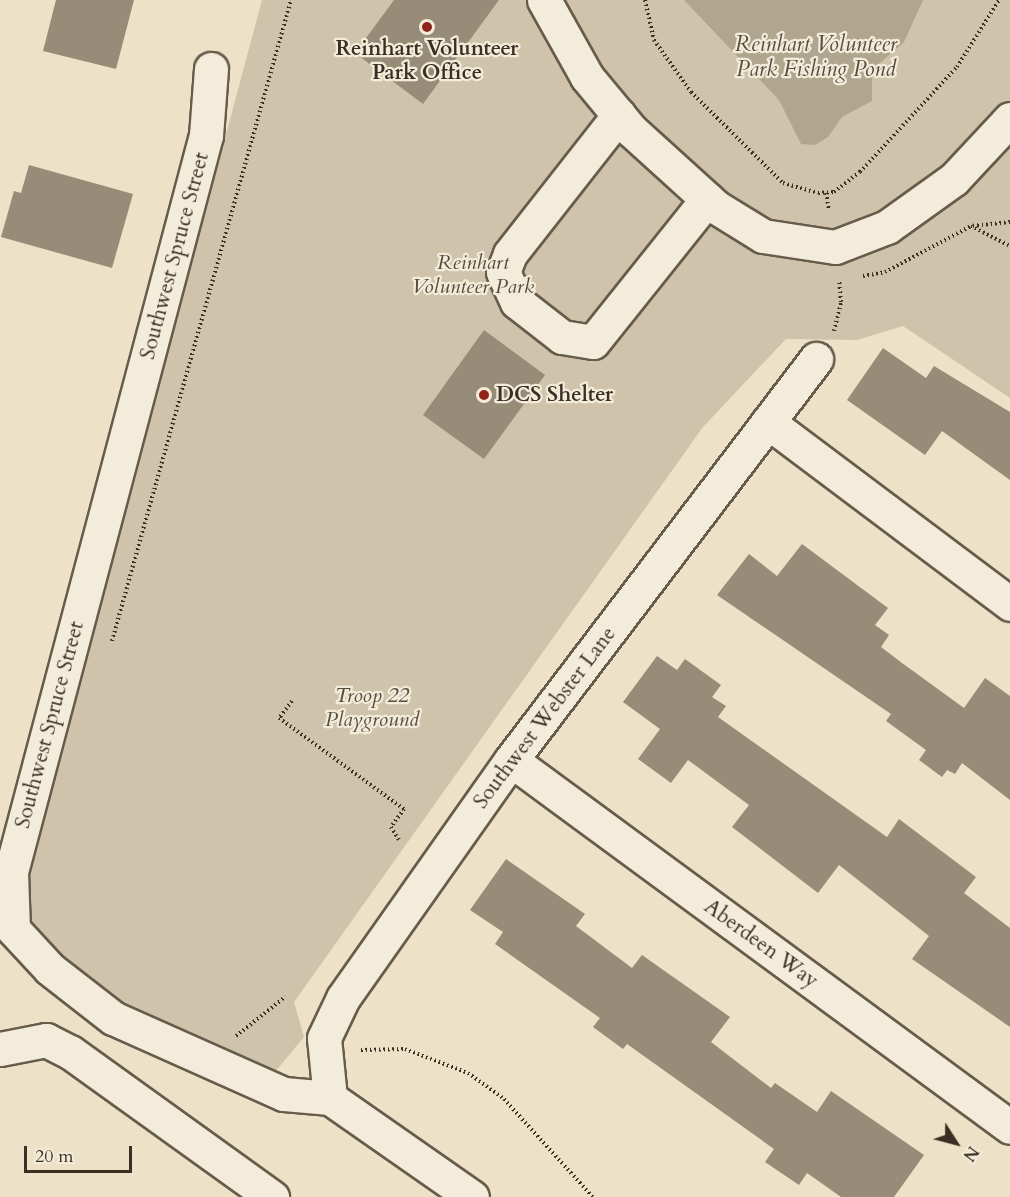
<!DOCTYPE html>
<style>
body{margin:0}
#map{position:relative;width:1010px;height:1197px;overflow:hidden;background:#ede2c7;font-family:Cardo,serif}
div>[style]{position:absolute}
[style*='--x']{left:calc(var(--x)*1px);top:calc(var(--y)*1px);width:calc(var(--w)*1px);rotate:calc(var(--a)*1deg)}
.green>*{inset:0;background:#cfc4ab}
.water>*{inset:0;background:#b0a58f}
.building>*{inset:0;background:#978c78}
.path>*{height:4px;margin-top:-2px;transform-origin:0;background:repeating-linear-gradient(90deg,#3a2f22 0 1.5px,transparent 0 4.5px)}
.roads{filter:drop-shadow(2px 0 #675c4b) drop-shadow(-2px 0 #675c4b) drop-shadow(0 2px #675c4b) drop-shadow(0 -2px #675c4b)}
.minor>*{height:33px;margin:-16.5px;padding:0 16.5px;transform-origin:16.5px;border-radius:16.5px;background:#f3ecdb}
.dots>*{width:16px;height:16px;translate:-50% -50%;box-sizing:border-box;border:3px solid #f3ecdb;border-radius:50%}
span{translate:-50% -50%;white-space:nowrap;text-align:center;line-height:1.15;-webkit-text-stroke:4.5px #f3ecdb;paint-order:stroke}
.poi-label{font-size:21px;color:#3a2f22;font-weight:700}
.left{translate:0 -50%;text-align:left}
.street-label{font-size:21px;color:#3a2f22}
.park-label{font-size:21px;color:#584d3d;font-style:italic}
.water-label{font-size:22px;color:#584c3d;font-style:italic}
.north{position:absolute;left:926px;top:1113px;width:60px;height:60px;-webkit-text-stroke:4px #f3ecdb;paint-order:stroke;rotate:126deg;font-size:16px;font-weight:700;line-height:24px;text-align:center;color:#3a2f22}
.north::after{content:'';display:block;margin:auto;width:21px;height:27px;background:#3a2f22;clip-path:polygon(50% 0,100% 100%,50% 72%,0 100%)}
.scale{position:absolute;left:24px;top:1146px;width:108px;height:27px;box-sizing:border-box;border:3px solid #3a2f22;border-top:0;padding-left:8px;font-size:18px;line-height:21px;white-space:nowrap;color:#3a2f22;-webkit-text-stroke:4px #f3ecdb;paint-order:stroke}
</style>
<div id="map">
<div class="green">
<i style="clip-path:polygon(262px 0,1010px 0,1010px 398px,903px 326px,857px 340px,786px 339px,703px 427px,294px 1002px,304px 1037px,270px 1078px,102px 997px,13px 929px)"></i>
</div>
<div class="water">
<i style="clip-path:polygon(684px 0,923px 0,904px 42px,872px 70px,872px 101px,842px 117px,828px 137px,815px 145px,801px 144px,779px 100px)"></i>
</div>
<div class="building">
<i style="clip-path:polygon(56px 0,134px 0,116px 69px,43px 51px)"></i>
<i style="clip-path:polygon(394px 0,499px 0,423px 104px,355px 53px)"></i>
<i style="clip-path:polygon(29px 165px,133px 194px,112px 268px,1px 237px,14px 191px,21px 193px)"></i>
<i style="clip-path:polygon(484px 330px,545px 375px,484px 459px,423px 415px)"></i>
<i style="clip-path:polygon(883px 348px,926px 378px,934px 366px,1010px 412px,1010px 480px,942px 431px,925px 455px,847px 400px)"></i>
<i style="clip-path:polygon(802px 544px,888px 608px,875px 625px,889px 635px,881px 647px,902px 663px,964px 708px,985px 678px,1010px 696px,1010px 800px,962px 763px,955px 774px,947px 770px,942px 777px,919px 760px,926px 750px,886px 721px,891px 714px,717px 595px,749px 554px,777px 576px)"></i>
<i style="clip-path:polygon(657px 656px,677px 670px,685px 659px,721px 685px,712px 697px,726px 706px,718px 717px,887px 837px,899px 819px,976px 877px,964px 893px,1010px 928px,1010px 1027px,912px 959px,929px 936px,839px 865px,818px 893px,732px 827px,749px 805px,688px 760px,671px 783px,638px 759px,660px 729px,623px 702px)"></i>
<i style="clip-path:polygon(506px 859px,585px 914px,576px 926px,632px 968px,642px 955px,730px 1017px,711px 1042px,771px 1088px,775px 1083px,817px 1112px,831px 1091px,924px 1155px,894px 1197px,841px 1197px,807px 1173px,799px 1185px,765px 1162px,774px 1149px,627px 1044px,623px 1049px,593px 1027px,600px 1018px,495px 944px,503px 932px,470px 910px)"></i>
</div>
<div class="path">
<i style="--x:645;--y:0;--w:41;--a:77.3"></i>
<i style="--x:654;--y:40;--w:64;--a:54.6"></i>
<i style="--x:691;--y:92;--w:129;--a:44.7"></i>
<i style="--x:783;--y:183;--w:36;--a:16"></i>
<i style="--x:818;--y:193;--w:16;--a:-4"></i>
<i style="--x:834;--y:192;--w:33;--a:-38"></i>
<i style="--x:860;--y:172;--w:143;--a:-47.3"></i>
<i style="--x:957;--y:67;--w:79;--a:-57.9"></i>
<i style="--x:826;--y:193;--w:17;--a:80"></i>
<i style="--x:1010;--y:222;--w:39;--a:174"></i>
<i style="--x:971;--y:226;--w:44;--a:27.1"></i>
<i style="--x:863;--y:276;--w:22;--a:-10"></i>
<i style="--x:885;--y:272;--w:98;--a:-28.1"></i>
<i style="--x:834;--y:331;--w:30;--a:-76"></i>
<i style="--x:841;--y:302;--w:22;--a:-95"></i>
<i style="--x:112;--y:641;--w:666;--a:-74.4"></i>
<i style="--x:292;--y:701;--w:21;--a:127"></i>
<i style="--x:279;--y:718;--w:155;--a:36.1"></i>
<i style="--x:404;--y:809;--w:22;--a:126"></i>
<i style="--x:391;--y:827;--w:15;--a:58"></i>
<i style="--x:236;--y:1036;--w:63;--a:-38.5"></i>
<i style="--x:361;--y:1050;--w:44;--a:-1.3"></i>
<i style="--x:405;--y:1049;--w:67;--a:20.9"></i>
<i style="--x:468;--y:1073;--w:44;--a:35.8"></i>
<i style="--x:504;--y:1099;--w:132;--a:47.8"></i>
</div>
<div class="roads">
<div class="minor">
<i style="--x:544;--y:0;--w:88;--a:60.8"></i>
<i style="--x:587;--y:77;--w:69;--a:50.3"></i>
<i style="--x:631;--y:130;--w:115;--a:42.2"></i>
<i style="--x:716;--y:207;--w:55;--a:31.7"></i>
<i style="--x:763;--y:236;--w:73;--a:8.7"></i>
<i style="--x:835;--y:247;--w:56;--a:-21"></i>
<i style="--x:887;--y:227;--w:82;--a:-35.6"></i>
<i style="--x:954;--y:179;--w:82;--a:-47"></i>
<i style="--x:211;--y:69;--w:66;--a:94.3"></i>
<i style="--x:206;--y:135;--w:762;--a:104.82"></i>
<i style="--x:11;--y:872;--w:57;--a:88"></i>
<i style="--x:13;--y:929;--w:54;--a:47.2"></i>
<i style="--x:50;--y:969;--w:80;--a:37.9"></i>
<i style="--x:113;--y:1018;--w:187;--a:24"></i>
<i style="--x:284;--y:1094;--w:46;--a:5"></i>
<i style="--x:330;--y:1098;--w:173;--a:34.9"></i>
<i style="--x:619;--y:115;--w:177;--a:128.1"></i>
<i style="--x:510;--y:254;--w:19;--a:111"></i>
<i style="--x:503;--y:272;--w:33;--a:65"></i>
<i style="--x:517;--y:302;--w:57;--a:37.9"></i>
<i style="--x:562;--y:337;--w:31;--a:9"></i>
<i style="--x:593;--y:342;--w:183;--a:-51.4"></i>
<i style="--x:768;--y:422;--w:303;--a:36.9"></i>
<i style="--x:511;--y:760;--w:619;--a:36.33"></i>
<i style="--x:0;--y:1049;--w:47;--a:-11.1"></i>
<i style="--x:46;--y:1040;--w:27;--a:27"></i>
<i style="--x:70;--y:1052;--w:249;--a:35.7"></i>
<i style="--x:330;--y:1098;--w:60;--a:-95.7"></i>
<i style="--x:324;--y:1038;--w:44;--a:-64.6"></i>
<i style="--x:343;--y:998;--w:291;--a:-54.8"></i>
<i style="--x:511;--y:760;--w:504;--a:-52.74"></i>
</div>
</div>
<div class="dots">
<i style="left:427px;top:27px;background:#8f2418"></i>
<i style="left:484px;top:395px;background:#8f2418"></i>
</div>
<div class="poi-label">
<span style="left:427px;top:61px">Reinhart Volunteer<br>Park Office</span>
<span class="left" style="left:496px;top:395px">DCS Shelter</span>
</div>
<div class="street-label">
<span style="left:175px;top:256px;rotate:-75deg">Southwest Spruce Street</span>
<span style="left:545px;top:718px;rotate:-53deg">Southwest Webster Lane</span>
<span style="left:50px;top:725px;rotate:-75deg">Southwest Spruce Street</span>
<span style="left:761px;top:944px;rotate:36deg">Aberdeen Way</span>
</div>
<div class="park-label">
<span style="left:473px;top:275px">Reinhart<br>Volunteer Park</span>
<span style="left:372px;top:708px">Troop 22<br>Playground</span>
</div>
<div class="water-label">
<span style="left:816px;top:57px">Reinhart Volunteer<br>Park Fishing Pond</span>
</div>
<div class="north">N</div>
<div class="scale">20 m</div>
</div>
